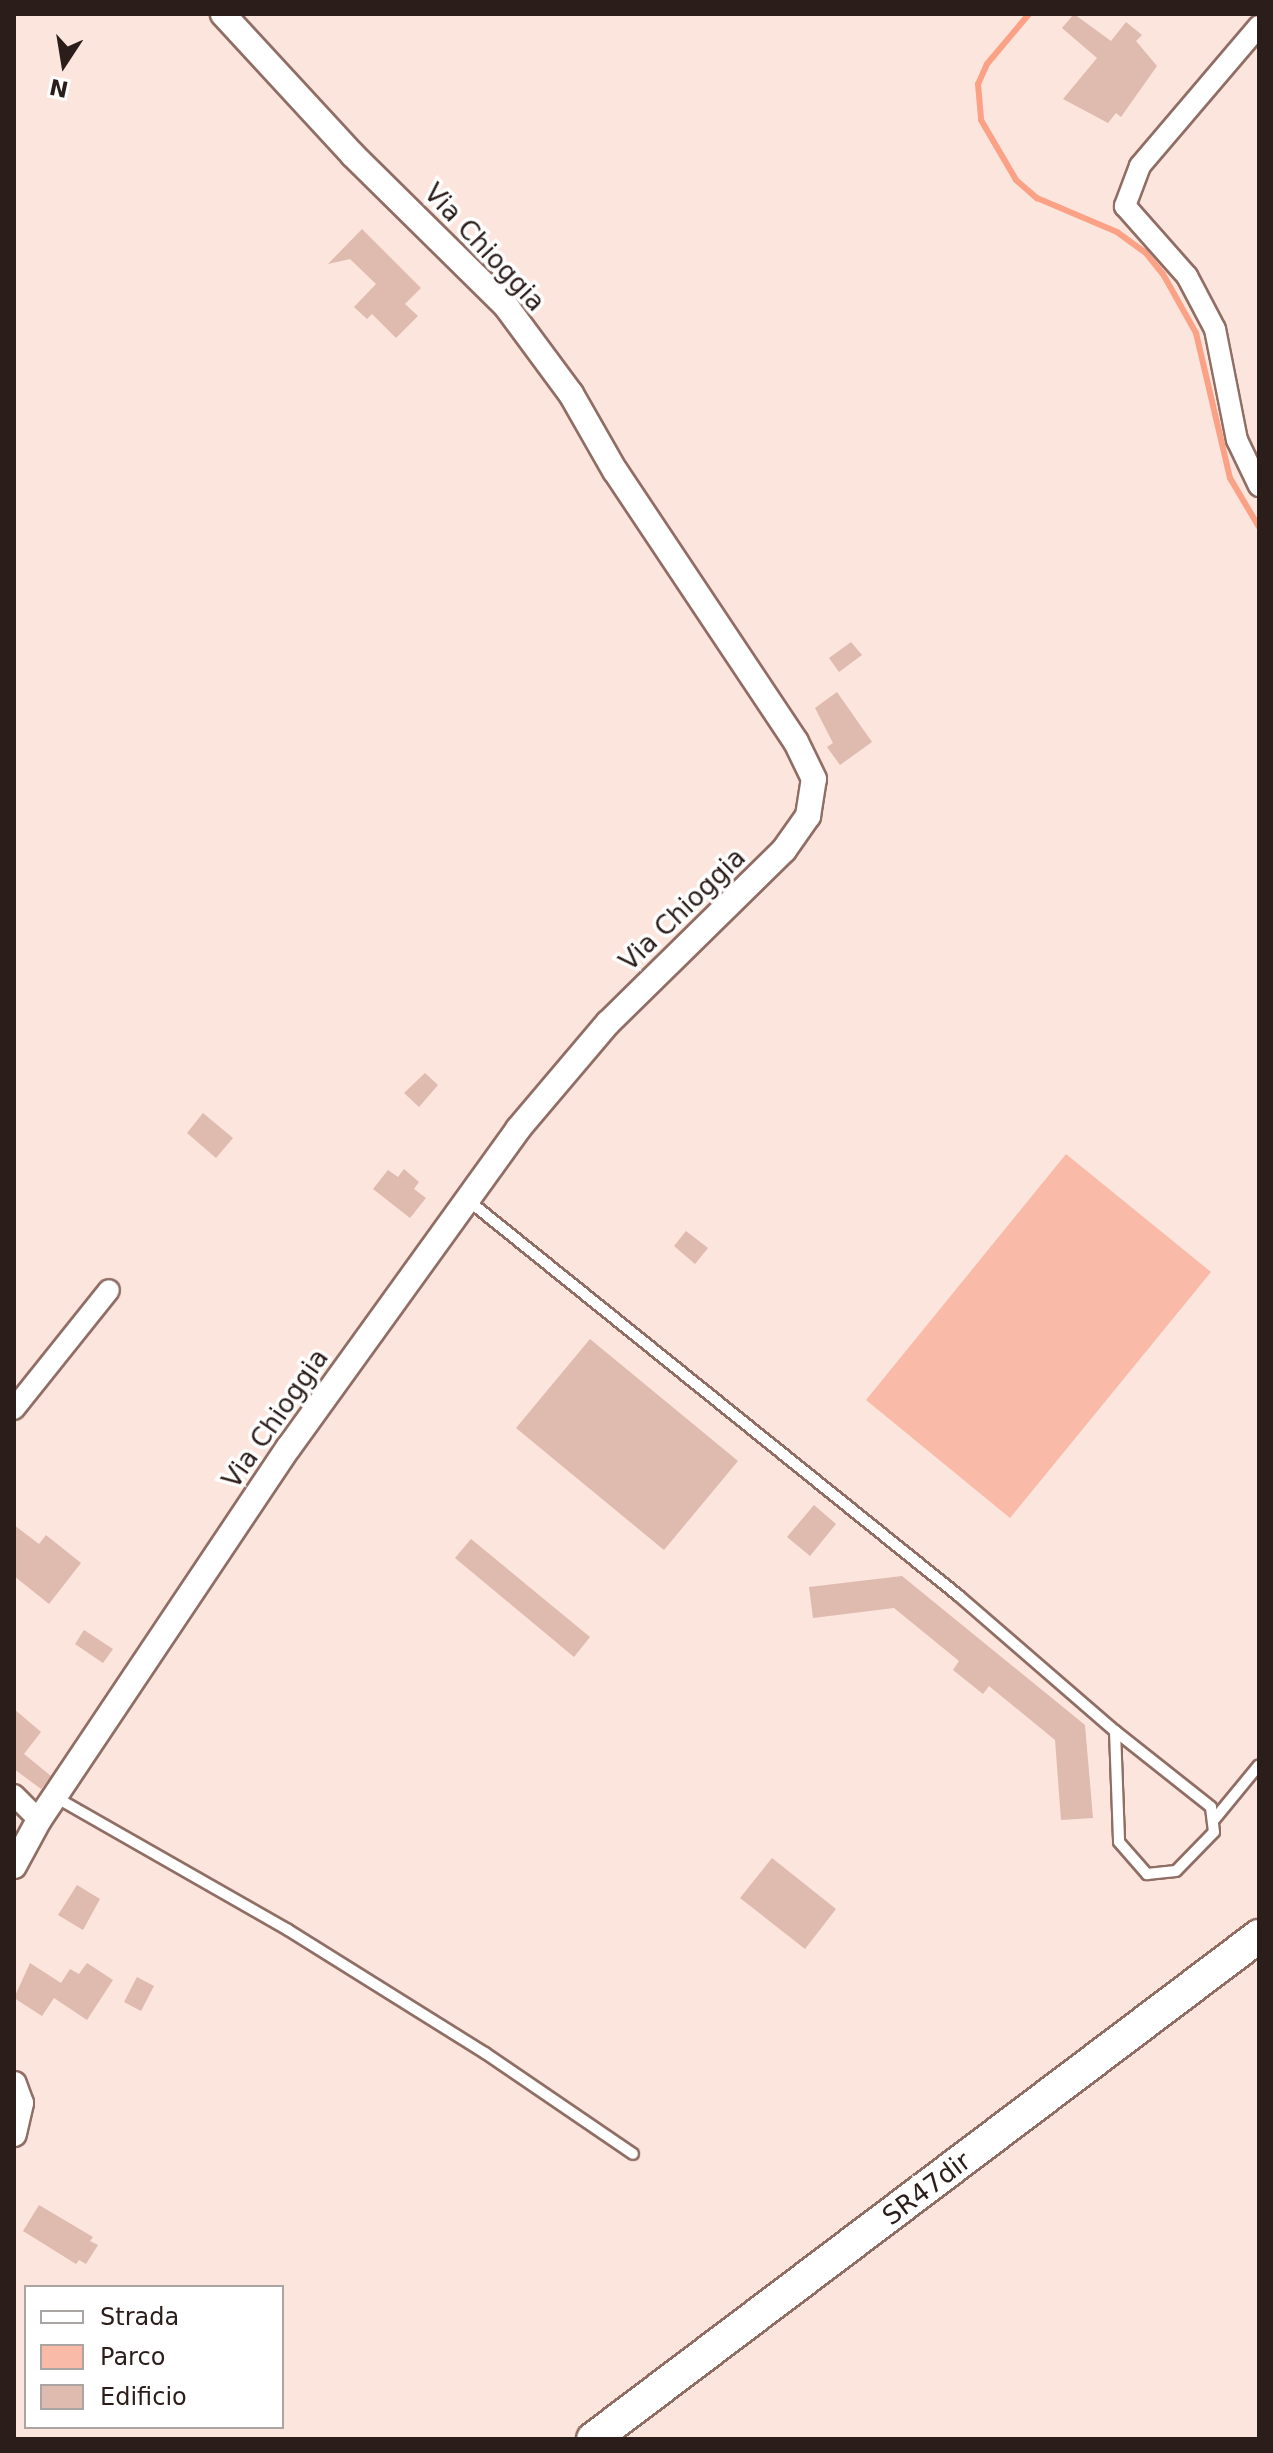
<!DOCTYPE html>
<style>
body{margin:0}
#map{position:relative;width:1273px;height:2453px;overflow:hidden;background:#fce5dd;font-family:"DejaVu Sans",sans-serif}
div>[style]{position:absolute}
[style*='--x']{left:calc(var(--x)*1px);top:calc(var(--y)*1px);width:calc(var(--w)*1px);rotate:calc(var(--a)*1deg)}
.green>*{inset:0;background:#f9bba8}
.stream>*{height:6px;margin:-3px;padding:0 3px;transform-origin:3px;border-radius:3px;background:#fba286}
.building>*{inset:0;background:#dfbaae}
.roads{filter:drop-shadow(2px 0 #906e64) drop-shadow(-2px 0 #906e64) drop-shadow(0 2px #906e64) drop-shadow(0 -2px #906e64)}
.service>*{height:10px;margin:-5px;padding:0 5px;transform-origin:5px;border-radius:5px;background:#fff}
.minor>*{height:20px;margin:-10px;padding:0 10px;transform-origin:10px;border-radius:10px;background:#fff}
.tertiary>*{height:24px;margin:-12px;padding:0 12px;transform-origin:12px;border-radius:12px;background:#fff}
.trunk>*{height:32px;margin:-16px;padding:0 16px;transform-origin:16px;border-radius:16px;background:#fff}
span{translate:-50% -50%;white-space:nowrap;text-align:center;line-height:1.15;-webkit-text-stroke:7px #fff;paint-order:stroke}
.street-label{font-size:26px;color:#2b1d19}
.frame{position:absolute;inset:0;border:16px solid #2b1d19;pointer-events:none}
.legend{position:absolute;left:24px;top:2285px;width:260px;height:144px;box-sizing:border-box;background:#fff;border:2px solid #aaa5a3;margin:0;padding:10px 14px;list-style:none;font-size:24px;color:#2b1d19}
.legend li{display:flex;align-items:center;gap:16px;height:40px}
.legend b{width:40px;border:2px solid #aaa5a3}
.north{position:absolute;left:24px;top:24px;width:80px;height:80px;-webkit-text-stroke:6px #fff;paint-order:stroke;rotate:192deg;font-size:22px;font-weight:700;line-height:32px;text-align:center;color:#2b1d19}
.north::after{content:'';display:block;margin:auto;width:28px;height:36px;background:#2b1d19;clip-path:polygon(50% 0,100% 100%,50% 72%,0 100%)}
</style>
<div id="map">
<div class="green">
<i style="clip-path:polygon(1066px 1154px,1211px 1272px,1010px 1518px,866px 1400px)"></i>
</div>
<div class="stream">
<i style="--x:1029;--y:14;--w:65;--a:130"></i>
<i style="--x:987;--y:64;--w:22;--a:114"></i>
<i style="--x:978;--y:84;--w:36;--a:85"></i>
<i style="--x:981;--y:120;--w:69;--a:59.7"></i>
<i style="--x:1016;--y:180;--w:28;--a:41"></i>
<i style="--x:1037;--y:198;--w:87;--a:23"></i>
<i style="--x:1117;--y:232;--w:34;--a:36"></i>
<i style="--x:1145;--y:252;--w:28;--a:51"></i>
<i style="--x:1163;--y:274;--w:68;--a:60.8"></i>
<i style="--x:1196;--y:333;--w:149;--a:76.8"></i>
<i style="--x:1230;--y:478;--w:57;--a:59.4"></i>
</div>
<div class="building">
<i style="clip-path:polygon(1074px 14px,1111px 41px,1126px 22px,1142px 35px,1136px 41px,1157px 66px,1121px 117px,1116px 113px,1108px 123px,1063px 99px,1097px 58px,1062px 28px)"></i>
<i style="clip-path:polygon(362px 229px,421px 288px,405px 304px,418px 316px,396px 338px,372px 314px,367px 319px,354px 307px,376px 284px,350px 259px,328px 264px)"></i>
<i style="clip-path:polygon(851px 642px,862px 655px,839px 672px,829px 658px)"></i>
<i style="clip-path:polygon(837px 692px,872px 742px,840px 765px,827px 747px,833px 743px,815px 708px)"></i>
<i style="clip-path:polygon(425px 1073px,438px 1085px,419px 1107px,404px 1093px)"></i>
<i style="clip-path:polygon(203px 1113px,233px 1138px,216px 1158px,187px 1133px)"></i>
<i style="clip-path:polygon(404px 1169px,419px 1182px,414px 1189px,426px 1198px,410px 1218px,373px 1189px,388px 1170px,398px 1177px)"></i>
<i style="clip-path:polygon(686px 1231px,708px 1248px,695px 1264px,674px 1246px)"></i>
<i style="clip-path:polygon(590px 1339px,738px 1461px,664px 1550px,516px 1428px)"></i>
<i style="clip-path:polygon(814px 1505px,836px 1524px,810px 1556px,787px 1537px)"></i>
<i style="clip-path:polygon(14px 1525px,39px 1544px,46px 1535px,81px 1563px,49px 1604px,14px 1576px)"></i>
<i style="clip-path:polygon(471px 1539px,590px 1637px,574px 1657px,455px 1558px)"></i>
<i style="clip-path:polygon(902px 1576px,1085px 1725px,1093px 1818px,1061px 1820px,1055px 1740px,989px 1686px,983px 1694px,953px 1670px,959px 1661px,894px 1608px,813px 1618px,809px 1587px)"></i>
<i style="clip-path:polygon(84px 1630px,113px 1649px,103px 1663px,75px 1644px)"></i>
<i style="clip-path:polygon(14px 1709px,41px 1732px,24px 1754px,51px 1776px,41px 1789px,14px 1769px)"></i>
<i style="clip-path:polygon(772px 1858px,836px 1909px,805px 1949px,740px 1898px)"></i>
<i style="clip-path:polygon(77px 1885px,100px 1899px,83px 1930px,58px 1915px)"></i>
<i style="clip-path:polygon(30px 1963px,61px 1983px,70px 1969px,79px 1974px,87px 1963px,113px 1980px,87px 2020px,54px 1998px,42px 2016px,14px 1998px)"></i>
<i style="clip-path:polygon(137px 1977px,154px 1986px,141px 2011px,124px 2002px)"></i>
<i style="clip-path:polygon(39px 2205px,93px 2237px,90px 2241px,98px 2245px,86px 2264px,79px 2260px,76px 2264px,23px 2231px)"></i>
</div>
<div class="roads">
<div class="service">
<i style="--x:469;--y:1201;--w:629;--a:38.87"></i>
<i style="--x:959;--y:1596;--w:206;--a:40.9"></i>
<i style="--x:1115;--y:1731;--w:111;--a:87.9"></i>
<i style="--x:1119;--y:1842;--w:43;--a:48.8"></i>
<i style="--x:1147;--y:1874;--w:29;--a:-6"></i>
<i style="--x:1176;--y:1871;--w:54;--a:-45.7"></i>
<i style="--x:1214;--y:1832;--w:25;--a:-97"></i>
<i style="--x:1211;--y:1807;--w:122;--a:-141.6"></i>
<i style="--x:57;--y:1798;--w:266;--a:29.7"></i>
<i style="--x:288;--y:1930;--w:232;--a:32"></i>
<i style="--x:485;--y:2053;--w:179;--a:34.3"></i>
<i style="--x:1213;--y:1821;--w:72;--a:-50.6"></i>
</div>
<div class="minor">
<i style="--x:1259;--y:26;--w:184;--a:130.4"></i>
<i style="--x:1140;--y:166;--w:43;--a:110.6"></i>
<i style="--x:1125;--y:206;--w:94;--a:48.5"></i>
<i style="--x:1187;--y:276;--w:60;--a:62.2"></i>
<i style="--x:1215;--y:329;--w:113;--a:78.8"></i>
<i style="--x:1237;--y:440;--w:51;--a:64.4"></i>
<i style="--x:14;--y:1409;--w:152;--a:-51.4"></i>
<i style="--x:14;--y:1795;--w:35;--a:45"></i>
</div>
<div class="tertiary">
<i style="--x:14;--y:1866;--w:52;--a:-61.5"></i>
<i style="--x:39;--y:1820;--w:449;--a:-56.2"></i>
<i style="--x:289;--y:1447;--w:392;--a:-54.2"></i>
<i style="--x:518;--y:1129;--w:139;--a:-49.7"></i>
<i style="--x:608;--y:1023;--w:247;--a:-44.5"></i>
<i style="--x:784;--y:850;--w:42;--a:-54.8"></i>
<i style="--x:808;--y:816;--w:37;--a:-81"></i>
<i style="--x:814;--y:779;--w:41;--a:-115.9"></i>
<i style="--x:796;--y:742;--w:326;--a:-123.7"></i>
<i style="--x:615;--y:471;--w:89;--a:-119.7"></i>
<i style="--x:571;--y:394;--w:109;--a:-126.5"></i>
<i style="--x:506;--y:306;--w:215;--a:-135.4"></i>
<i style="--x:353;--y:155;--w:192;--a:-132.7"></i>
<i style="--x:14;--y:2084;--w:20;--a:70"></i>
<i style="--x:21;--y:2103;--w:32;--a:103"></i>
</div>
<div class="trunk">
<i style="--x:593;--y:2439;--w:835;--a:-37.06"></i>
</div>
</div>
<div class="street-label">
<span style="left:484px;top:248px;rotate:47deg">Via Chioggia</span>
<span style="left:683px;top:910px;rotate:-44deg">Via Chioggia</span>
<span style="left:276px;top:1419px;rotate:-55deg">Via Chioggia</span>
<span style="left:927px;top:2189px;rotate:-37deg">SR47dir</span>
</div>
<div class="frame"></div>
<ul class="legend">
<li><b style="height:10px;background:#fff"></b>Strada</li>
<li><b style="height:22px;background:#f9bba8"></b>Parco</li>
<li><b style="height:22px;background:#dfbaae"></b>Edificio</li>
</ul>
<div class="north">N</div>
</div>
